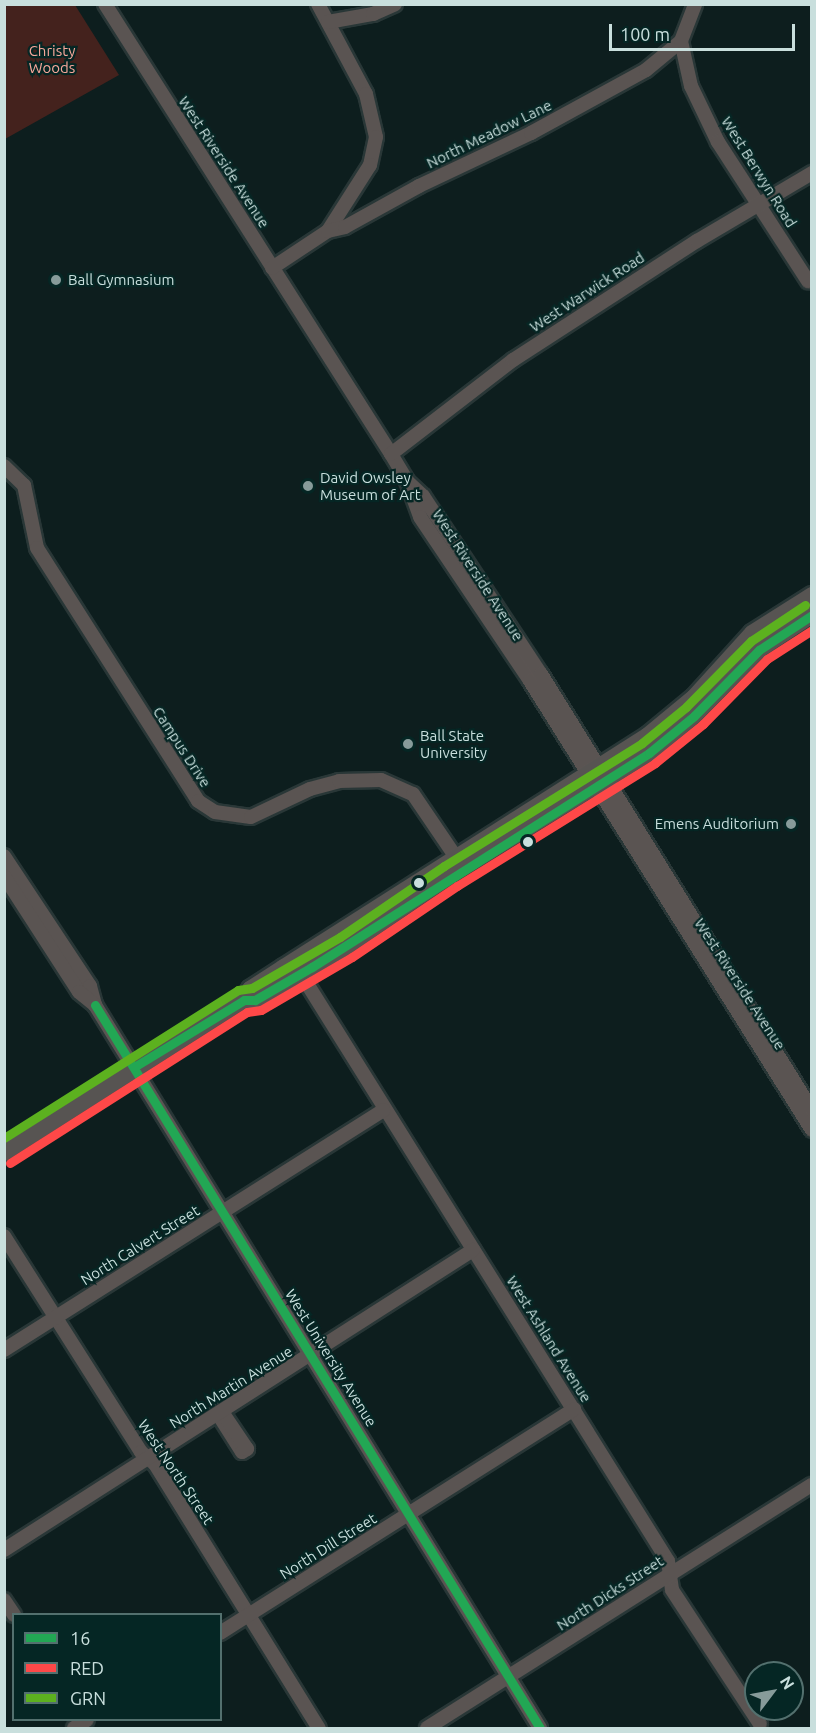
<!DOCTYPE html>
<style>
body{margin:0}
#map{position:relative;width:816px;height:1733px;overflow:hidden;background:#0d1e1e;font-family:Ubuntu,sans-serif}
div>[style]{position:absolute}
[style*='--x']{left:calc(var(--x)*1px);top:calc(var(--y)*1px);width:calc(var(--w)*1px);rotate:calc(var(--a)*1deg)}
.green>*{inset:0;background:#44221d}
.roads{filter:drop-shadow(2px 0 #293737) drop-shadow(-2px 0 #293737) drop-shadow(0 2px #293737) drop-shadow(0 -2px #293737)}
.minor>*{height:14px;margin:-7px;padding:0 7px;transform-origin:7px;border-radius:7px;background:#5a5452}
.major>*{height:16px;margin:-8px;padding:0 8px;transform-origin:8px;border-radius:8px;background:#575452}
.bus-1>*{height:9px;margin:-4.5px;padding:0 4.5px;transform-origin:4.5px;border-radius:4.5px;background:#22a754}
.bus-2>*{height:9px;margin:-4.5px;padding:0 4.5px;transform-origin:4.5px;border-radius:4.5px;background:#fe4848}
.bus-3>*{height:9px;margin:-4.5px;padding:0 4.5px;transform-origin:4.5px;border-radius:4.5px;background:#5cb11f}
.dots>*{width:16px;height:16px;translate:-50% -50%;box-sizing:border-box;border:3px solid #052624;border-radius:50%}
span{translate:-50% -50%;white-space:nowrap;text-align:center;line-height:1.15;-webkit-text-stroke:4.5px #052624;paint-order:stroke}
.park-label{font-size:15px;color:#f8a89b}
.street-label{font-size:15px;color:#c9dfdd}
.poi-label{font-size:15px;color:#c9dfdd}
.left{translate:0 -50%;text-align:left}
.right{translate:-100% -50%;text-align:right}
.frame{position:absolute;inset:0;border:6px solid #c9dfdd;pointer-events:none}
.legend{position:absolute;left:12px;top:1613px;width:210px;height:108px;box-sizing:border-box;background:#052624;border:2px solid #53706e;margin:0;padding:8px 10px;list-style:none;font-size:18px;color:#c9dfdd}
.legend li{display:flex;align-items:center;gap:12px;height:30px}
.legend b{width:30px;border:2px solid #53706e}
.north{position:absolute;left:744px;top:1661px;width:60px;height:60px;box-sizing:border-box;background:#052624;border:2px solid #53706e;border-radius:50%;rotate:58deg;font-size:16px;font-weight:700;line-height:24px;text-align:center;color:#c9dfdd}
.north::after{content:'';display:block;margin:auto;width:21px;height:27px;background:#879b9a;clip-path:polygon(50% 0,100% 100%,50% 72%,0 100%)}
.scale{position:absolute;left:609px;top:24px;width:186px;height:27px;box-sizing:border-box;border:3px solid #c9dfdd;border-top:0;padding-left:8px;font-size:18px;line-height:21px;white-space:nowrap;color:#c9dfdd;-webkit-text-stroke:4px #052624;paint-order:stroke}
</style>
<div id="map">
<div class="green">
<i style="clip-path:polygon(5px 4px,75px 5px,119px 75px,5px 139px)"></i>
</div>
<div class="roads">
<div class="minor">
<i style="--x:105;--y:4;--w:533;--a:57.56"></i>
<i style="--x:391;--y:454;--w:31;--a:59"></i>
<i style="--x:407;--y:481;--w:38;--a:70"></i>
<i style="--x:420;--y:517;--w:197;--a:56.1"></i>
<i style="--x:530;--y:681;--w:530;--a:57.87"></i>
<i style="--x:318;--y:4;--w:102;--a:61.9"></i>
<i style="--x:366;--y:94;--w:44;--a:76.9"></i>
<i style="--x:376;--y:137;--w:29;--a:102"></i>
<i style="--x:370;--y:165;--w:78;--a:122.5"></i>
<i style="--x:328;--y:22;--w:46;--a:-10.1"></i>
<i style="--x:373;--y:14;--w:24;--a:-24"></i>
<i style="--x:681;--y:41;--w:46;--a:77.5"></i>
<i style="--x:691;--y:86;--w:62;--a:64.3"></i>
<i style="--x:718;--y:142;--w:166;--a:57.1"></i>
<i style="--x:272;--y:268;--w:67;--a:-33.5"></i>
<i style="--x:328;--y:231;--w:17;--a:-13"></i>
<i style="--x:345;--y:227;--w:85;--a:-29"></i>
<i style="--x:419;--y:186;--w:124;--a:-25.3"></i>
<i style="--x:531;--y:133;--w:131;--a:-28.7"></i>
<i style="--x:646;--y:70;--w:45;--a:-39.6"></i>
<i style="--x:681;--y:41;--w:40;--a:-69"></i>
<i style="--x:391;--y:454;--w:154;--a:-37.6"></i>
<i style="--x:513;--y:360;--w:219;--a:-32.9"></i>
<i style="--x:697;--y:241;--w:134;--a:-30.6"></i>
<i style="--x:4;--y:466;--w:28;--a:44"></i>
<i style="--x:24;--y:485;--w:64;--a:78.3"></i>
<i style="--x:37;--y:548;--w:300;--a:57.5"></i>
<i style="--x:198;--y:801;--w:20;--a:33"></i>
<i style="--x:215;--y:812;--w:36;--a:8"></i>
<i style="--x:251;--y:817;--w:65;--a:-25.4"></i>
<i style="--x:310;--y:789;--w:30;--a:-15"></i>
<i style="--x:339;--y:781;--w:42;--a:-1.4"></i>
<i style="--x:381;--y:780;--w:35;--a:24"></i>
<i style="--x:413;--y:794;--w:87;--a:55.8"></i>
<i style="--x:407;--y:481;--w:22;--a:43"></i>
<i style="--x:423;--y:496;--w:214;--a:56.5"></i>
<i style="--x:541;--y:674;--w:513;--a:58.14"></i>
<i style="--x:4;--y:856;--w:156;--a:56.5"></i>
<i style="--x:90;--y:986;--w:20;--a:75"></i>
<i style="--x:95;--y:1005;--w:849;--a:58.39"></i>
<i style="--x:4;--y:876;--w:138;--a:57.1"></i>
<i style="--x:79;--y:992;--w:21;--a:39"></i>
<i style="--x:301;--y:974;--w:692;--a:57.99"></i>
<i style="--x:668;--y:1561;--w:29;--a:82"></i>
<i style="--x:672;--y:1590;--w:160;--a:56.7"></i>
<i style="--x:4;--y:1236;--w:256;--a:57.6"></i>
<i style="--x:141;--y:1452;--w:18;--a:41"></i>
<i style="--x:155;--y:1464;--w:311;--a:58.2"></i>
<i style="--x:4;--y:1350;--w:449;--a:-32.3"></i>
<i style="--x:218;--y:1414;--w:45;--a:57.7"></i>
<i style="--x:242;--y:1452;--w:6;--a:-31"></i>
<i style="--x:247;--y:1449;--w:45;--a:-124"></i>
<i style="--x:4;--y:1550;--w:557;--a:-32.61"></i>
<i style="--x:4;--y:1600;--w:18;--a:56"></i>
<i style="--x:220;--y:1633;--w:419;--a:-32.3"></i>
<i style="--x:74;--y:1728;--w:15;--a:-32"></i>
<i style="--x:427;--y:1728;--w:455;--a:-32.3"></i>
</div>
<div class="major">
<i style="--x:244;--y:1000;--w:13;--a:-61"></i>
<i style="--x:250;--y:989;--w:40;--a:-32.9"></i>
<i style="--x:284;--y:967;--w:430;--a:-32.5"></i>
<i style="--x:647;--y:736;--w:61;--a:-39.7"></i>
<i style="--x:694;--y:697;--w:86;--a:-47.8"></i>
<i style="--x:752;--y:633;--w:71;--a:-32.3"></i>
<i style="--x:4;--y:1153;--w:285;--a:-32.5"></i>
<i style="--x:244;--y:1000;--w:11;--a:0"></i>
<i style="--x:255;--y:1000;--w:105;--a:-30.2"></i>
<i style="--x:346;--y:947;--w:126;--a:-34.3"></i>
<i style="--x:450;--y:876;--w:234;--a:-31.7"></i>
<i style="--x:649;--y:753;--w:58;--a:-39.4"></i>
<i style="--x:694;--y:716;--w:93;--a:-45.4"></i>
<i style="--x:759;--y:650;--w:64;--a:-33.4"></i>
</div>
</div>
<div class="bus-1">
<i style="--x:95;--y:1005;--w:849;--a:58.39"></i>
<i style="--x:134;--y:1067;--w:129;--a:-31.3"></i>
<i style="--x:244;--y:1000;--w:11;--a:0"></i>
<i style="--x:255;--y:1000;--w:66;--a:-30.1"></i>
<i style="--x:312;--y:967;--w:399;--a:-32.4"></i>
<i style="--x:649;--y:753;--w:58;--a:-39.4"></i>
<i style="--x:694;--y:716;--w:93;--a:-45.4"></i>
<i style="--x:759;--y:650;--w:64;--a:-33.4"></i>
</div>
<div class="bus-2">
<i style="--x:10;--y:1163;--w:281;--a:-32.5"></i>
<i style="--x:247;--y:1012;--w:14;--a:-8"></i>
<i style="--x:261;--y:1010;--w:105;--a:-30.2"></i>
<i style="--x:352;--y:957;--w:127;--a:-34.1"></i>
<i style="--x:457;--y:886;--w:233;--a:-31.8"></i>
<i style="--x:655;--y:763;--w:62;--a:-39.1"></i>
<i style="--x:703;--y:724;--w:91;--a:-45.4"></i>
<i style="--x:767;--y:659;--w:54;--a:-32.8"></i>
</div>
<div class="bus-3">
<i style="--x:4;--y:1138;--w:277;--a:-32.3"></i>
<i style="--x:238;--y:990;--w:14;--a:-8"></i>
<i style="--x:252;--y:988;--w:102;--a:-30.1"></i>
<i style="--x:340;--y:937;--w:126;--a:-34.3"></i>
<i style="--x:444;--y:866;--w:233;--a:-31.8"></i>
<i style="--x:642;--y:743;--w:57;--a:-39.3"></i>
<i style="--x:686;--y:707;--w:93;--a:-45.4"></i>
<i style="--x:751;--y:641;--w:65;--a:-33.7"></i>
</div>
<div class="dots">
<i style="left:56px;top:280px;background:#879b9a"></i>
<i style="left:308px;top:486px;background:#879b9a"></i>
<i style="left:408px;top:744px;background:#879b9a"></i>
<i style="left:791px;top:824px;background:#879b9a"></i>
<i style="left:528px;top:842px;background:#c9dfdd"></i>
<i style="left:419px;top:883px;background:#c9dfdd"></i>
</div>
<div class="park-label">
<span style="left:52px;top:59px">Christy<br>Woods</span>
</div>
<div class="street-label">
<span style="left:489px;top:134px;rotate:-26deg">North Meadow Lane</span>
<span style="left:224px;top:162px;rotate:57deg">West Riverside Avenue</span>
<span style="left:759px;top:172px;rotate:58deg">West Berwyn Road</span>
<span style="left:587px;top:292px;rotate:-33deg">West Warwick Road</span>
<span style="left:478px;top:575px;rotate:57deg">West Riverside Avenue</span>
<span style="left:182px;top:747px;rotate:57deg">Campus Drive</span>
<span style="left:740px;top:984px;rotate:57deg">West Riverside Avenue</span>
<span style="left:140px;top:1245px;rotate:-32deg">North Calvert Street</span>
<span style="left:549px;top:1339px;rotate:58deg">West Ashland Avenue</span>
<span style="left:331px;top:1358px;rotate:58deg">West University Avenue</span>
<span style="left:231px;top:1387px;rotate:-32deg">North Martin Avenue</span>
<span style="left:176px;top:1472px;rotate:56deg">West North Street</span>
<span style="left:328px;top:1546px;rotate:-32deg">North Dill Street</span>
<span style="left:610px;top:1593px;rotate:-33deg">North Dicks Street</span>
</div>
<div class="poi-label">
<span class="left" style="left:68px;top:280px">Ball Gymnasium</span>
<span class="left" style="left:320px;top:486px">David Owsley<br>Museum of Art</span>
<span class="left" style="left:420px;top:744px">Ball State<br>University</span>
<span class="right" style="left:779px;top:824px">Emens Auditorium</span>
</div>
<div class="frame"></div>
<ul class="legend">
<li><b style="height:8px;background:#22a754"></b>16</li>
<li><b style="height:8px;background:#fe4848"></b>RED</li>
<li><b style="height:8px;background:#5cb11f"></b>GRN</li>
</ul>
<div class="north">N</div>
<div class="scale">100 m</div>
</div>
